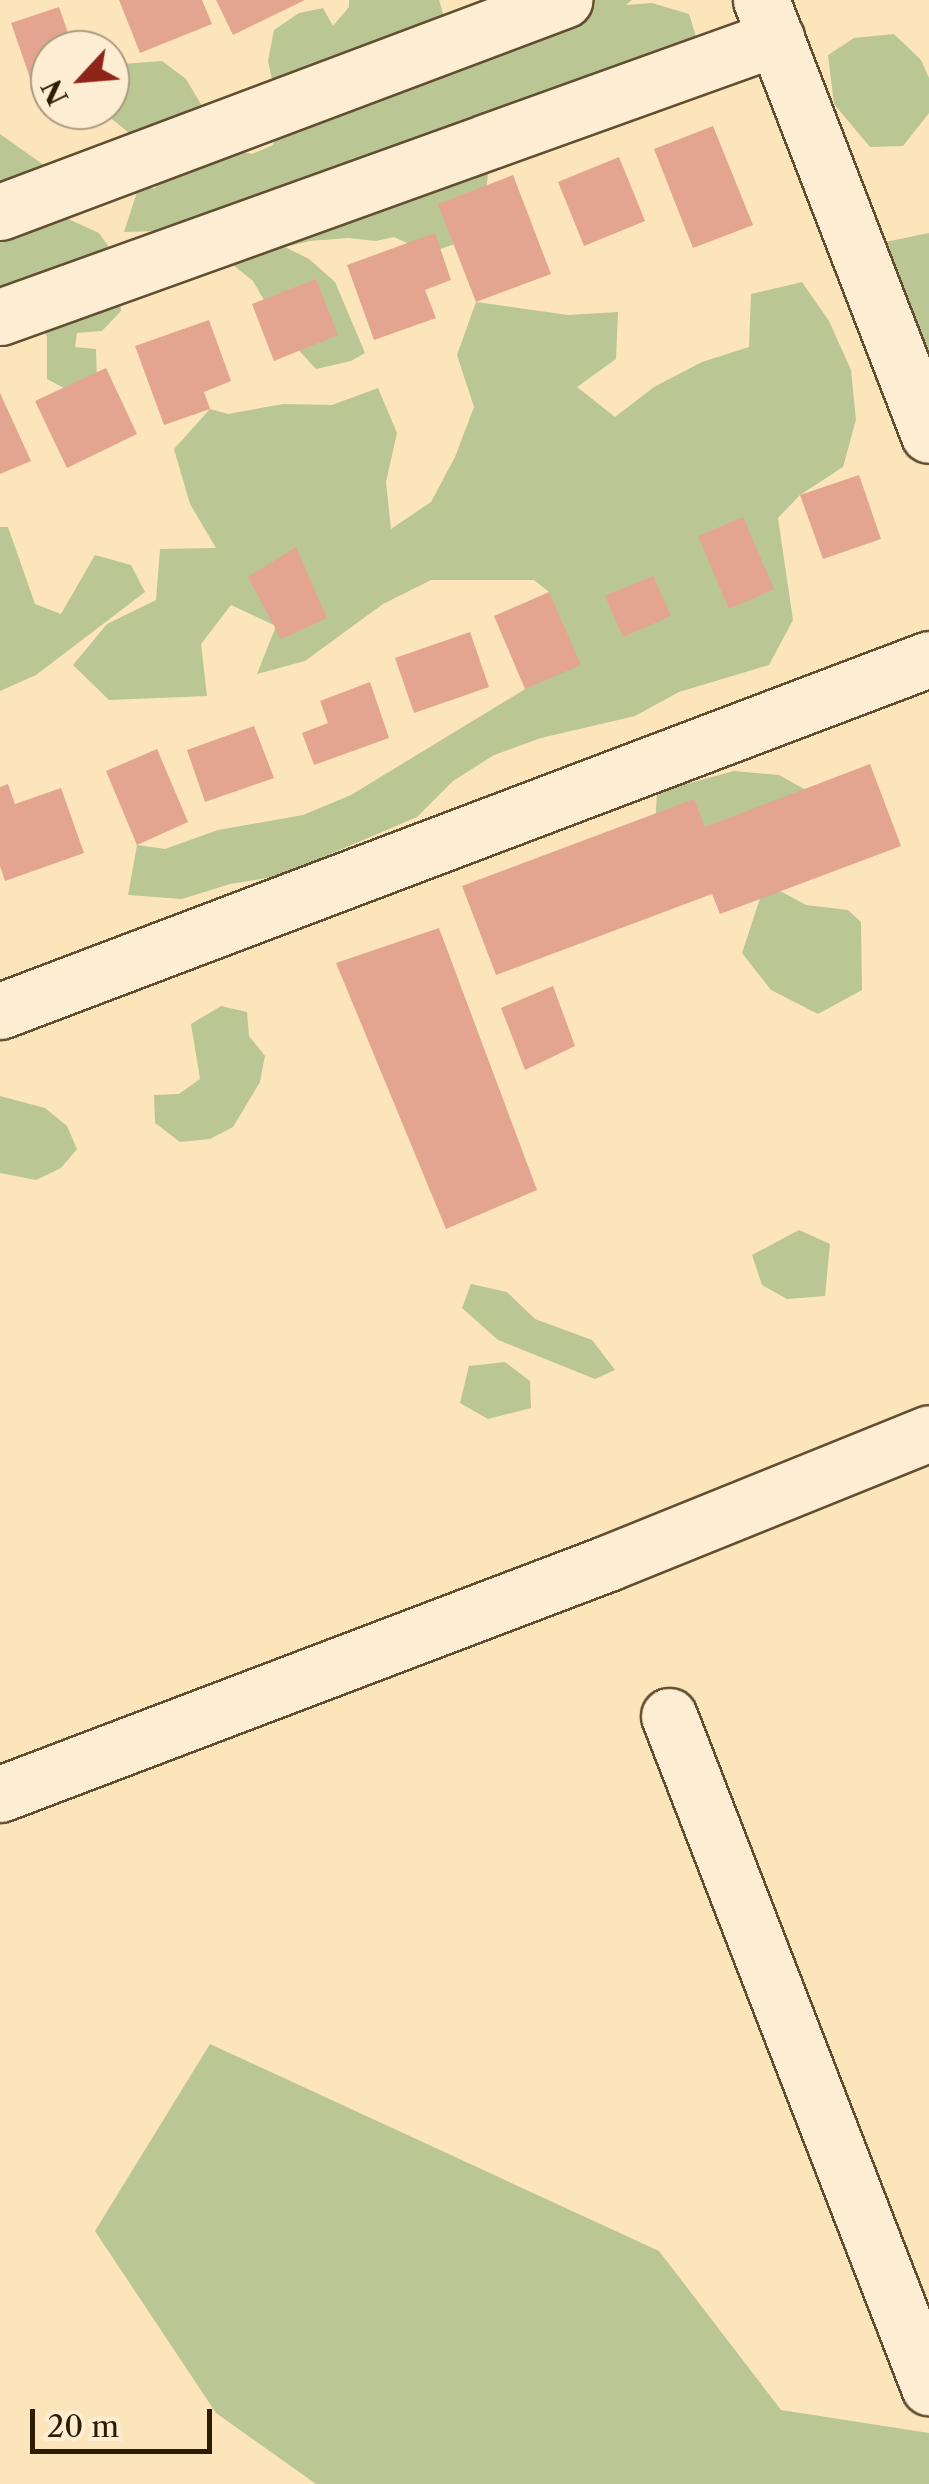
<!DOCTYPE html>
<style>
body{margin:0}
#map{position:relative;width:929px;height:2484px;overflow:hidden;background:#fce5bb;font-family:"Libre Caslon Text",serif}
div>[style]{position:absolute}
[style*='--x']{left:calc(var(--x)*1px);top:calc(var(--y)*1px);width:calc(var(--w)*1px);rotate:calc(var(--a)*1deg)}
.green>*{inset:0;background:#bac694}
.building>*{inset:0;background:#e3a590}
.roads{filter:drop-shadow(2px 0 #624e30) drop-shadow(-2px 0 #624e30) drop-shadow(0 2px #624e30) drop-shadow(0 -2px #624e30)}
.minor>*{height:55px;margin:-27.5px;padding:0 27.5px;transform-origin:27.5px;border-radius:27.5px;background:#fdeed3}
span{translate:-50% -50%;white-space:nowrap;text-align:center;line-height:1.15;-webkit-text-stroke:10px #fdeed3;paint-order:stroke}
.north{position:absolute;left:30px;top:30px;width:100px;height:100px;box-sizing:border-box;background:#fdeed3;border:2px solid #aa9a7f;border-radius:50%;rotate:244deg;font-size:28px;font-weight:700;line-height:40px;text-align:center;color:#2e1c01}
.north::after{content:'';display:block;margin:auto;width:35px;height:45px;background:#8f2418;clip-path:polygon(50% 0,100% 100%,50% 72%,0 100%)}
.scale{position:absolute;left:30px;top:2409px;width:182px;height:45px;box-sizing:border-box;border:5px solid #2e1c01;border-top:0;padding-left:12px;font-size:30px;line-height:35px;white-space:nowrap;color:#2e1c01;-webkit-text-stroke:8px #fdeed3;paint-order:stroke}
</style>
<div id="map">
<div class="green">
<i style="clip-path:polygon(349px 0,439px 0,446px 24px,493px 0,632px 0,626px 5px,652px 3px,689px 14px,698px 43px,662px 105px,608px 131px,556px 109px,510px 161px,488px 174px,485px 201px,466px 240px,429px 253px,394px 237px,376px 241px,348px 238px,310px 241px,285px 247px,309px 259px,335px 282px,365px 353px,351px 361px,316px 369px,283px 333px,253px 281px,203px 241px,154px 231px,124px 232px,138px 189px,155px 188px,168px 165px,101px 110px,110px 110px,110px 75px,122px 64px,162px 61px,186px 79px,227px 148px,252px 154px,273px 145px,281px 121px,268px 61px,274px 30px,299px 13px,323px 8px,333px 26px,349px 7px)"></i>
<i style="clip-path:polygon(894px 34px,921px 60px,929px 78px,929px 113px,903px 146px,870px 147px,834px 104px,828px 55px,854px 38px)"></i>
<i style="clip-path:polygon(0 134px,45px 166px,53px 212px,99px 233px,116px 257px,121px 311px,102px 331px,77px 333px,75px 347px,96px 349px,97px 383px,75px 394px,47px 379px,47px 337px,26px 278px,0 289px)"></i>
<i style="clip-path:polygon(929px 233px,929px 363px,885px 242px)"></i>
<i style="clip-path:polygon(802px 282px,829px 321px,851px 370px,856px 420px,843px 467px,800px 495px,778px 518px,793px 620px,769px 665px,679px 692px,635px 716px,541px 738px,494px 755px,453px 781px,417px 817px,279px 876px,230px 884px,182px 899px,128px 895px,137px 845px,165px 849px,218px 830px,303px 815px,351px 795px,535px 683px,566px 641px,549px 592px,534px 580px,431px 580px,383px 604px,305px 661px,257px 674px,276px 626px,231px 605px,201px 644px,207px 696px,109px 700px,73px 665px,107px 624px,156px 600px,160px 549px,216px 548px,190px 504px,174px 449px,210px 409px,228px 414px,283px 404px,332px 405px,378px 388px,397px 433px,386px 482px,391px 529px,431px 502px,455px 457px,474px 407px,457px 355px,476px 302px,568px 315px,618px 312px,616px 359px,577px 387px,615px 417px,654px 387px,702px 362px,749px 347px,751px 294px)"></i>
<i style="clip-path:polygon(0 527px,8px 527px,35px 604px,61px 614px,95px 555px,131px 565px,145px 592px,36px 675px,0 691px)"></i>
<i style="clip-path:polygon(734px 771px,779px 775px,824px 800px,654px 846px,657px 792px)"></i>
<i style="clip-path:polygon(765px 883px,806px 905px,848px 910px,861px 922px,862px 990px,818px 1014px,771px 990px,742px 953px)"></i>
<i style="clip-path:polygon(221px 1006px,247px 1012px,249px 1036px,265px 1056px,260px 1082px,233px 1127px,210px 1139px,180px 1142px,155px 1123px,154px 1095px,179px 1094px,200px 1079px,191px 1024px)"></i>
<i style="clip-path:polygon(0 1096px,45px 1108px,67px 1126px,77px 1149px,61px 1168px,36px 1180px,0 1173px)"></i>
<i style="clip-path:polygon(799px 1230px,830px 1244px,825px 1296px,787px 1299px,762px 1285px,752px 1255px)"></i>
<i style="clip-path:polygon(471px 1284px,507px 1292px,535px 1319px,592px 1340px,615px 1370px,595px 1379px,498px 1340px,462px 1308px)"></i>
<i style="clip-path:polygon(505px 1362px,530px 1381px,531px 1408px,488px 1419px,460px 1403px,469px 1366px)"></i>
<i style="clip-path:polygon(210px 2044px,659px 2251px,781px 2410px,929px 2433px,929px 2484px,316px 2484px,216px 2413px,95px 2231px)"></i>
</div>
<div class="building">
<i style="clip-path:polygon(119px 0,202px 0,212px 24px,140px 53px)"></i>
<i style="clip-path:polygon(216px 0,305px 0,233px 35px)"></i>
<i style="clip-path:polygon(59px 7px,74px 50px,50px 50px,50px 98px,38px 101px,11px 23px)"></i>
<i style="clip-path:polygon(713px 126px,753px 225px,693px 248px,654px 149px)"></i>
<i style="clip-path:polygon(619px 157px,645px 221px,584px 246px,558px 182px)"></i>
<i style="clip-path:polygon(513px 175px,551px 274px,476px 302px,438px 204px)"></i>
<i style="clip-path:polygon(435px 233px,451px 280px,425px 290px,436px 318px,374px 340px,347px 265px)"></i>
<i style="clip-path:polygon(316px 279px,338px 335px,274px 361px,252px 304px)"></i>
<i style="clip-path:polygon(209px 320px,231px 381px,204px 392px,210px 409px,164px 425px,135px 346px)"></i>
<i style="clip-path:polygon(106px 368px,137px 434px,67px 468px,35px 401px)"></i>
<i style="clip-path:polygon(0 393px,31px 461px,0 474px)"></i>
<i style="clip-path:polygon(859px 475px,881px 539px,823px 559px,800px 495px)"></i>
<i style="clip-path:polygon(743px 517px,774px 589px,729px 609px,698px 536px)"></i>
<i style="clip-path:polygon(296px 547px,327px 618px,281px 639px,248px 577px)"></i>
<i style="clip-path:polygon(653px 576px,671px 616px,623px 637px,605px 596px)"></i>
<i style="clip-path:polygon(549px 592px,581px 665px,525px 689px,494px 616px)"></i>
<i style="clip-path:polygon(470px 632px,489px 687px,414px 713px,395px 658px)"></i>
<i style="clip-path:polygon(370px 682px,389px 738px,314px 765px,302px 733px,328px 723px,320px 701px)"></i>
<i style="clip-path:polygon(254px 726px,274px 778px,205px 802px,187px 750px)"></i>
<i style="clip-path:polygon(157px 749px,188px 822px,137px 845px,106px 771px)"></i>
<i style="clip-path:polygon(870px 764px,901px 846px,720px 914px,712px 894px,496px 975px,462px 886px,694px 799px,705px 827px)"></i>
<i style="clip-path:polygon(8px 784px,15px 804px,61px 788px,84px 853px,5px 881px,0 866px,0 787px)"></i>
<i style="clip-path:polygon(439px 928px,537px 1190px,446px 1229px,336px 963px)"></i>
<i style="clip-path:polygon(553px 986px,575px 1046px,525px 1070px,501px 1008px)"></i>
</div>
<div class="roads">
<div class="minor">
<i style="--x:761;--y:0;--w:466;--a:68.9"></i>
<i style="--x:0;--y:212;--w:603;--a:-20.6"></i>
<i style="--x:0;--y:317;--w:825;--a:-19.78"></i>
<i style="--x:0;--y:1011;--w:993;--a:-20.75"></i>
<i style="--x:669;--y:1716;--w:720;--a:68.82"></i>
<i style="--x:0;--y:1794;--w:650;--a:-20.8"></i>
<i style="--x:608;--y:1563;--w:346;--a:-22"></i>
</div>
</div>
<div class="north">N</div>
<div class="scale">20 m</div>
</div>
